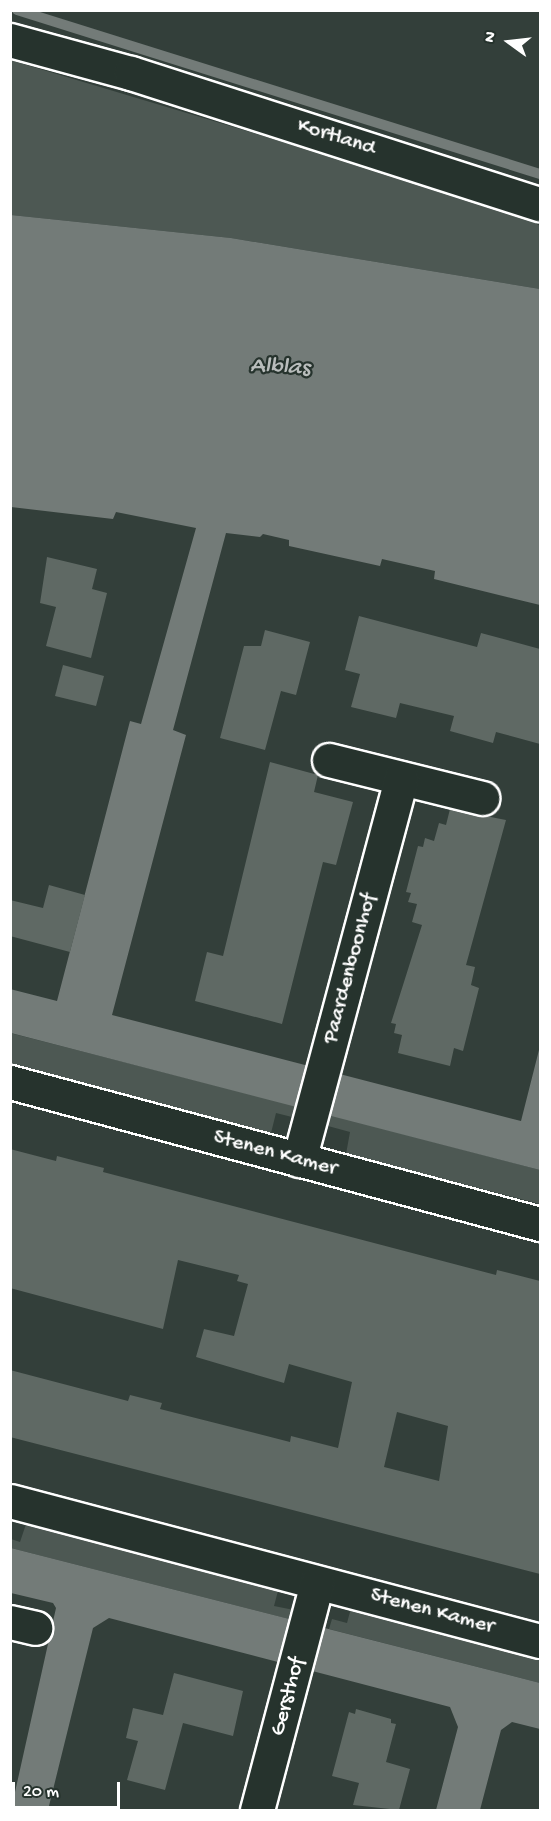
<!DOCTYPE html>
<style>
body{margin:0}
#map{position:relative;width:551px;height:1821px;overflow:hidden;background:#333f3a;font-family:"Gochi Hand",sans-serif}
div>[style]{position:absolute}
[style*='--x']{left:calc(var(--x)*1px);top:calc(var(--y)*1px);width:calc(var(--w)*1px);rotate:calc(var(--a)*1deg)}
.green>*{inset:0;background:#4d5853}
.water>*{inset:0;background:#737b78}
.stream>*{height:10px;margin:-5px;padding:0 5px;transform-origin:5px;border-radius:5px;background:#737b78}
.building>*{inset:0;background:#5f6964}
.roads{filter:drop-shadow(2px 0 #fff) drop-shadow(-2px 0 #fff) drop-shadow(0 2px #fff) drop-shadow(0 -2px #fff)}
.minor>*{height:33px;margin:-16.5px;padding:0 16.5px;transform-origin:16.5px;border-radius:16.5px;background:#26332d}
span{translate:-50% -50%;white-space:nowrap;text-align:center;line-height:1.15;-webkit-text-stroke:4.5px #26332d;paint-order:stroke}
.street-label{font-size:22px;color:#fff}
.water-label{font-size:24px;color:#b9bdbc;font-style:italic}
.frame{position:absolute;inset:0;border:12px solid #fff;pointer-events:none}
.north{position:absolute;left:479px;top:12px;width:60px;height:60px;-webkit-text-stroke:4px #26332d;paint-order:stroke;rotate:285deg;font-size:16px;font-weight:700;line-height:24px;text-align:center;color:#fff}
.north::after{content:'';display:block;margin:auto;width:21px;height:27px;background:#fff;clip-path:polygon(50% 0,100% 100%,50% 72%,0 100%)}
.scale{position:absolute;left:12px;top:1782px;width:108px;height:27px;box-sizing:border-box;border:3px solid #fff;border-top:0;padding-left:8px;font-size:18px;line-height:21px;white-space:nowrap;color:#fff;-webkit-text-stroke:4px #26332d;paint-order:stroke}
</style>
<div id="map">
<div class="green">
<i style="clip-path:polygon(10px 60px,520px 213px,540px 226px,540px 289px,231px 238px,11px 215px)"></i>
<i style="clip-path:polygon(10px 1033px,296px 1106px,292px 1117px,276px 1113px,271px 1133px,119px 1096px,11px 1067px)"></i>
<i style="clip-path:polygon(331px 1115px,540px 1170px,540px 1204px,346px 1154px,350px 1132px,328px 1126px)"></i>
<i style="clip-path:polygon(26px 1524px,279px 1587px,274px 1606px,294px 1610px,293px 1620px,11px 1548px,11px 1539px,20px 1542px)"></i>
<i style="clip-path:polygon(351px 1608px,540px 1656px,540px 1683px,329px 1629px,332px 1619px,347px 1623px)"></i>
</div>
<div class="water">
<i style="clip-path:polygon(11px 215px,231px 238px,540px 289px,540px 605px,434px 579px,435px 571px,382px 559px,380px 566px,289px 546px,289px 540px,263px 534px,260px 537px,226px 533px,173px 730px,186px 735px,112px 1015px,521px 1121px,540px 1046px,540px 1170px,11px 1033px,10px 989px,57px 1001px,130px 721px,141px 724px,196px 528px,116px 512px,113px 519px,11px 507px)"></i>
<i style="clip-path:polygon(11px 1548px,540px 1683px,540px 1729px,512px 1722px,501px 1730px,480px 1810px,436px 1810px,458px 1727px,450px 1707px,109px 1618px,93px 1628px,48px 1810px,11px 1810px,56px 1608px,53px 1603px,11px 1593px)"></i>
</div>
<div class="stream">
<i style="--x:17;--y:10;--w:548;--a:17.41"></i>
</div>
<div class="building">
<i style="clip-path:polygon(47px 557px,97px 569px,92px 589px,107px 593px,91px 658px,46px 646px,56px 607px,40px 603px)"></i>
<i style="clip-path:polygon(359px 616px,477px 647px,481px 633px,540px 649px,540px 744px,496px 732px,493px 743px,450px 731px,454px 716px,400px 703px,396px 718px,351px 707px,360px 674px,345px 670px)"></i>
<i style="clip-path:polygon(265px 630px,310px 642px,296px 695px,281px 691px,265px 750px,220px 738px,244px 646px,261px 646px)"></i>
<i style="clip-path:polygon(63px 665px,104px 676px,96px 706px,55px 696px)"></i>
<i style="clip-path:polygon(270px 762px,318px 775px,314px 792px,353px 802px,336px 865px,323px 862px,282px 1024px,195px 1001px,207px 952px,223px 956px)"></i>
<i style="clip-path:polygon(450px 809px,506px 820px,466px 965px,475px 967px,471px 985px,479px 988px,463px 1051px,454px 1048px,450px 1066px,398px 1053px,402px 1035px,394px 1033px,396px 1024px,391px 1023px,422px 925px,412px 922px,417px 904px,408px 902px,411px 893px,406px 892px,418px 846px,423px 847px,425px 838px,434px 841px,439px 823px,446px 825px)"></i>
<i style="clip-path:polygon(49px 885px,85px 895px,70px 952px,10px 936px,10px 900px,43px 908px)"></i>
<i style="clip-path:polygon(evenodd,10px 1149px,56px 1161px,57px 1156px,80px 1162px,104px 1168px,103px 1172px,496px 1275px,497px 1270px,540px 1281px,540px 1574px,10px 1437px,10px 1370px,128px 1401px,130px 1395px,162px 1403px,160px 1409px,290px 1442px,291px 1436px,338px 1448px,352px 1382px,289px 1364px,284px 1383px,196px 1357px,204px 1329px,234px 1336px,248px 1284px,237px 1281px,239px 1275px,178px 1260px,163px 1329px,10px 1288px,10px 1149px,397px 1412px,448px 1426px,439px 1481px,384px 1467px,397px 1412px)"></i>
<i style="clip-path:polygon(174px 1673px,243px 1691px,233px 1736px,183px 1723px,165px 1790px,127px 1780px,138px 1741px,126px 1738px,133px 1708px,163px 1715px)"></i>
<i style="clip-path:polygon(356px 1709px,391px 1719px,391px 1723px,396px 1724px,386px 1762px,410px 1769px,399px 1810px,353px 1805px,359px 1783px,332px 1776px,349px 1712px,355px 1714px)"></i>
</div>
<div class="roads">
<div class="minor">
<i style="--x:10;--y:40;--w:125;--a:15.3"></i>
<i style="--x:131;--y:73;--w:429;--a:17.8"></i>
<i style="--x:329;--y:760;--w:158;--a:13.9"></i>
<i style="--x:10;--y:1082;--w:549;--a:15"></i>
<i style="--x:299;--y:1160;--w:395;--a:-75"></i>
<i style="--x:10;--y:1501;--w:548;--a:14.8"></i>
<i style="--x:10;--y:1622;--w:26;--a:13"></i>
<i style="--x:257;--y:1810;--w:235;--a:-75.2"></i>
</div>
</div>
<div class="street-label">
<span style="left:336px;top:138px;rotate:18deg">Kortland</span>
<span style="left:351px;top:969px;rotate:-75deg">Paardenboonhof</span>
<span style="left:275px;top:1154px;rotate:15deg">Stenen Kamer</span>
<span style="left:432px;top:1612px;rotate:15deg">Stenen Kamer</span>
<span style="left:289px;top:1697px;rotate:-75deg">Gersthof</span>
</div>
<div class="water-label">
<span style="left:280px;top:368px;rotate:3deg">Alblas</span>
</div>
<div class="frame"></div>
<div class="north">N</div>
<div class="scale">20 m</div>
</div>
